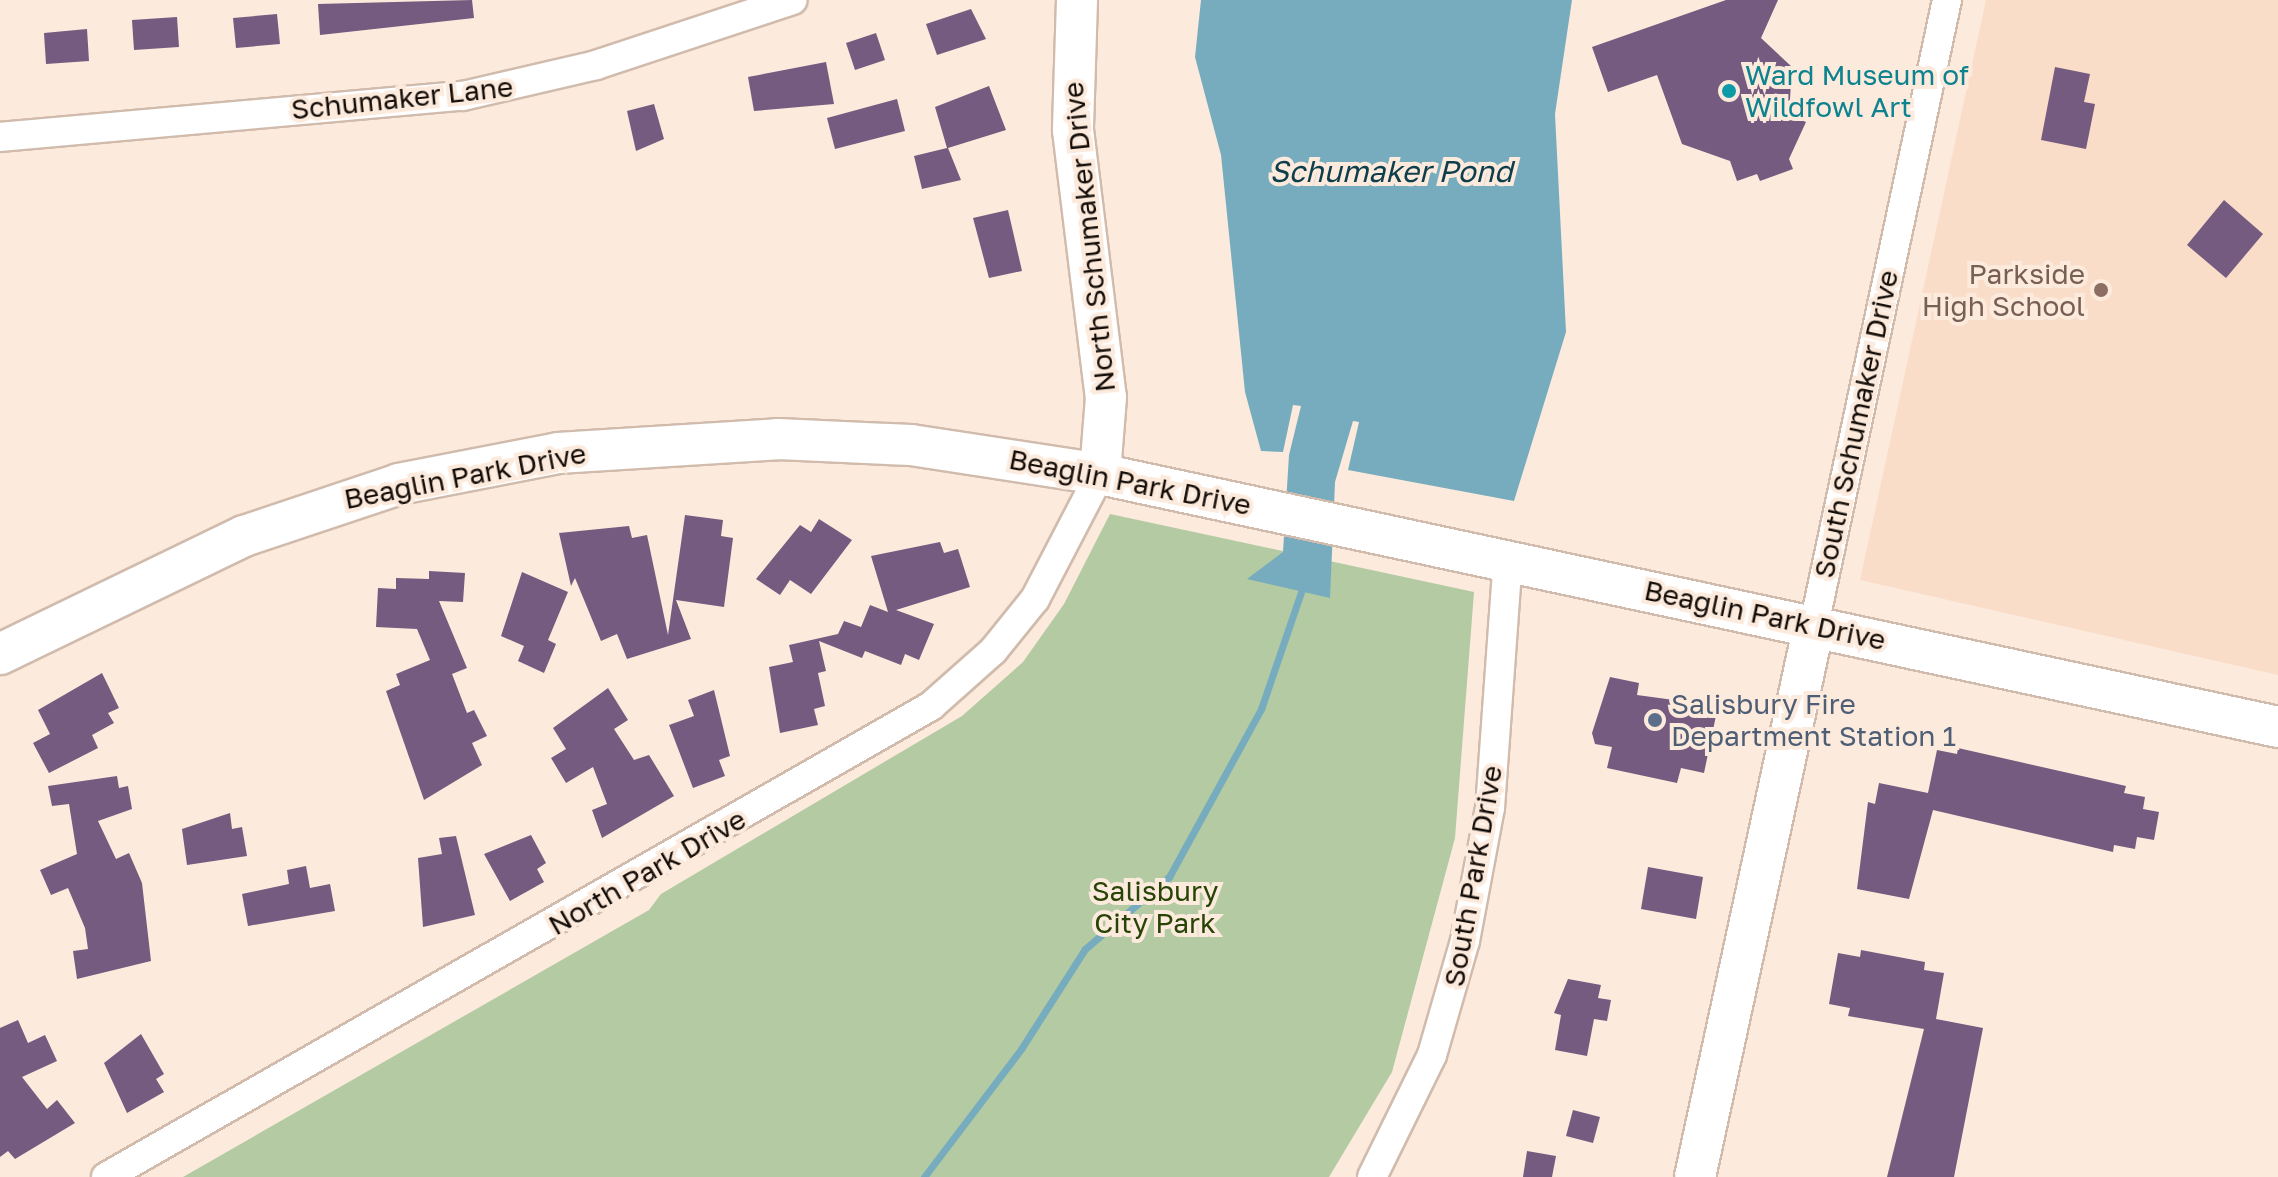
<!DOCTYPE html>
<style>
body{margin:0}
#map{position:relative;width:2278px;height:1177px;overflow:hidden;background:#fceadd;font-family:"Golos Text",sans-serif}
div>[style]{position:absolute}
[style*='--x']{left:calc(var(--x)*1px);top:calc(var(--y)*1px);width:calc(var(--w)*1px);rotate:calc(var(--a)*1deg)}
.built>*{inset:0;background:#f9ddc8}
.green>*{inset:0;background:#b3caa2}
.water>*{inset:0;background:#77acbf}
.stream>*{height:7px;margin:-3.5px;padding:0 3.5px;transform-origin:3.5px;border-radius:3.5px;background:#77acbf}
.building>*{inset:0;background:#745b7f}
.roads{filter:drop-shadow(2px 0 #d0bbac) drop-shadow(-2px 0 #d0bbac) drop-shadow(0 2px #d0bbac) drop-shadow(0 -2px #d0bbac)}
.street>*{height:28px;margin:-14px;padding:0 14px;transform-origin:14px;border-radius:14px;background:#fff}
.secondary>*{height:40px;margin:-20px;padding:0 20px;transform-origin:20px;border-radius:20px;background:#fff}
.dots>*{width:22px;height:22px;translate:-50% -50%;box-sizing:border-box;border:4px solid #fceadd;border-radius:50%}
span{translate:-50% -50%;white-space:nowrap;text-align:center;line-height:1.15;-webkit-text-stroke:8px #fceadd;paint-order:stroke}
.culture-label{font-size:28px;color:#0d838f}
.left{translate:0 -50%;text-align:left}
.street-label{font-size:28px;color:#130c07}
.education-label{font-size:28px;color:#785e54}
.right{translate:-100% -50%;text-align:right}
.service-label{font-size:28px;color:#4e5e75}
.park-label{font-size:28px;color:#274406}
.water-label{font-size:30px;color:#0e3e4c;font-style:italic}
</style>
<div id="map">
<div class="built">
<i style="clip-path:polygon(1986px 0,2278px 0,2278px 675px,1860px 580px)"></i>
</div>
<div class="green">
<i style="clip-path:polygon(1110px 514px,1474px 592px,1455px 838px,1392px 1072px,1329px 1177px,183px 1177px,649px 910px,661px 894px,962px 716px,1023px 662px,1064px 604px)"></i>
</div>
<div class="water">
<i style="clip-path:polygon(1201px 0,1572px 0,1555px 114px,1566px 332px,1514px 501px,1348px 470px,1359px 422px,1353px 421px,1335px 482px,1330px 598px,1247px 579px,1283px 552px,1289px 455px,1301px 406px,1293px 405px,1283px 452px,1261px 451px,1245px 392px,1221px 155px,1195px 57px)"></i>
</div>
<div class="stream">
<i style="--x:924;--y:1177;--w:161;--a:-52.8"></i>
<i style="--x:1021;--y:1049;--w:119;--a:-57.4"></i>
<i style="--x:1085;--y:949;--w:111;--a:-40.6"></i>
<i style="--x:1169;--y:877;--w:192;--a:-61.3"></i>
<i style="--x:1261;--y:709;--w:124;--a:-71.1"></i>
</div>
<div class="building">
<i style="clip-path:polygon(472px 0,474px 18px,320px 35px,318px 4px)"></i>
<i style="clip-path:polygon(1726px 0,1778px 0,1761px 38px,1792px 67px,1789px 115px,1806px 122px,1789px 159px,1793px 169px,1760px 181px,1757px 174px,1737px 181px,1730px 161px,1682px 144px,1657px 75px,1608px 92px,1592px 47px)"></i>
<i style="clip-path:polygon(971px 9px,986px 39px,937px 55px,926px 24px)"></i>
<i style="clip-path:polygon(277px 14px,280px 44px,236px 48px,233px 18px)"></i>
<i style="clip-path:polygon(177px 17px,179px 47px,134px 50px,132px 20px)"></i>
<i style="clip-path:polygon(87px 29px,89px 61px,46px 64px,44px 33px)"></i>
<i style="clip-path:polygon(876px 33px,885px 60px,855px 70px,846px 43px)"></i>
<i style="clip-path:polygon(826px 62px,834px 104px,754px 111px,748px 77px)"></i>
<i style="clip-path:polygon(2055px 67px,2090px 74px,2084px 102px,2095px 104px,2086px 149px,2041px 140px)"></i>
<i style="clip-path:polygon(989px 86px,1006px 130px,948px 148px,961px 180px,922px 189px,914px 156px,947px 148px,935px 107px)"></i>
<i style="clip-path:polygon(897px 99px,905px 131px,835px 149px,827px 118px)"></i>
<i style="clip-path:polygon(654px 104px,664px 139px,636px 151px,627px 111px)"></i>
<i style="clip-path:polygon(2224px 200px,2263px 234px,2226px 278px,2187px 245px)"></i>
<i style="clip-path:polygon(1008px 210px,1022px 271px,989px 278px,973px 218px)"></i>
<i style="clip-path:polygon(685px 515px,723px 520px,721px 536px,733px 538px,724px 607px,676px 600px,691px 639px,627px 659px,617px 634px,601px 641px,575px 578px,571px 586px,559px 533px,629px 526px,632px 538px,647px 535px,668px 635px)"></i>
<i style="clip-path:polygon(819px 519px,852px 540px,811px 594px,790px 580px,780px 595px,756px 579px,800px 525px,811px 532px)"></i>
<i style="clip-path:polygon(940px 542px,944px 553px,958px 549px,970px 587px,896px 610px,934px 624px,919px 660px,905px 654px,901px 665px,865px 651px,862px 658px,819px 641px,826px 671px,818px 673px,825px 706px,814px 709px,818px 725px,780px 733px,769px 667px,793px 662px,789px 645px,838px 634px,844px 621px,861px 627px,870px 605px,888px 612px,871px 556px)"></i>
<i style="clip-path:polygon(429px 571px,465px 573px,463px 602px,439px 601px,467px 668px,452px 674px,467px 713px,474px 710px,487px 736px,472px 743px,482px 765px,424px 800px,386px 691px,400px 685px,396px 674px,430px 660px,417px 629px,376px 627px,378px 588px,396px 589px,396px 578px,429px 579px)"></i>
<i style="clip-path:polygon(522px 572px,568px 592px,548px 640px,556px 644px,544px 673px,518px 661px,524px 646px,501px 636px)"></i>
<i style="clip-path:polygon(102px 673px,119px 708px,108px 713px,114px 723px,92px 735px,98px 748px,49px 773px,33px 743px,50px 734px,38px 710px)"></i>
<i style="clip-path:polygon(1610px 677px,1639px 683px,1637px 695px,1718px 706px,1704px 773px,1681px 768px,1677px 783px,1607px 768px,1612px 747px,1595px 744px,1592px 733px)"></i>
<i style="clip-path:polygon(608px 688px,628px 720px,614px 729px,634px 760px,649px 755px,674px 796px,602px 838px,592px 810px,607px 804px,593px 767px,566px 783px,551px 758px,566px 749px,553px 728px)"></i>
<i style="clip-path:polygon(714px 690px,730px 756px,719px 760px,725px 776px,693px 788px,669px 725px,694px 716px,688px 700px)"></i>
<i style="clip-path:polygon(1958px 748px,2126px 786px,2124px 793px,2145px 797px,2143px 809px,2159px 812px,2154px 840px,2137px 837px,2135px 849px,2114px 845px,2113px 852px,1933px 810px,1909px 899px,1857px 889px,1868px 802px,1875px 804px,1879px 783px,1928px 793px,1937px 750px,1957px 754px)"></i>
<i style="clip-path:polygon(117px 776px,119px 788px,128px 786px,132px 809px,98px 821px,116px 859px,129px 853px,142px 883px,151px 961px,77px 979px,73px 951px,88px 949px,85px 928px,68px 888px,51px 895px,40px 870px,77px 854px,69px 804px,52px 806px,48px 786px)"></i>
<i style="clip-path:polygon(230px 813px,232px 829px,242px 827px,247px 856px,187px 865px,182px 829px)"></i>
<i style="clip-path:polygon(531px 835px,546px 863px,537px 869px,544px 882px,510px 901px,484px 854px)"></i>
<i style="clip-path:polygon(456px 836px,475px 915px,423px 927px,418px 858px,442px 854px,439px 838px)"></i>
<i style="clip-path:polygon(306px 866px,310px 888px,330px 884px,335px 911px,248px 926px,242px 894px,289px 884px,287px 870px)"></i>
<i style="clip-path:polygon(1648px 867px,1703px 877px,1696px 919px,1641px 909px)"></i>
<i style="clip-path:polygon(1861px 950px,1925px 962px,1924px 970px,1944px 973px,1936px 1019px,1983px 1028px,1954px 1177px,1887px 1177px,1924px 1029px,1848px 1016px,1850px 1008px,1829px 1004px,1838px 953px,1860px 957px)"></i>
<i style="clip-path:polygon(1568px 979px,1601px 985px,1598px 998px,1611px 1000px,1607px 1021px,1594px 1019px,1587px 1056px,1555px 1050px,1561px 1015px,1554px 1013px)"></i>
<i style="clip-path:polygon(18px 1020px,28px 1043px,45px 1035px,57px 1061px,22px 1077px,47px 1109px,57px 1100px,75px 1123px,15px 1159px,8px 1151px,0 1157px,0 1028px)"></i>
<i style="clip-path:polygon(141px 1034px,164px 1074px,156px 1079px,164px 1092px,127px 1113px,104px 1063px)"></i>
<i style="clip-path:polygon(1573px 1110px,1600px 1117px,1593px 1143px,1566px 1136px)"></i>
<i style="clip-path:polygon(1527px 1151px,1556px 1156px,1552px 1177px,1523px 1177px)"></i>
</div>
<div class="roads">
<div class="street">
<i style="--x:0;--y:137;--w:465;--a:-5.1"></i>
<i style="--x:463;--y:96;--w:137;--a:-13.1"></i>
<i style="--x:596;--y:65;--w:207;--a:-18.3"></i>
<i style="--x:1814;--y:625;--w:639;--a:-77.99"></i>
<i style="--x:106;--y:1177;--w:950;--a:-29.72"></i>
<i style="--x:931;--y:706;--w:83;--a:-41.6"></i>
<i style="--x:993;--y:651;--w:67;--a:-51.1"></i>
<i style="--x:1035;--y:599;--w:141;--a:-62.5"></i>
<i style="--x:1372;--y:1177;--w:136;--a:-63.8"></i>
<i style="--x:1432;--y:1055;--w:119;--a:-73.9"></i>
<i style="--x:1465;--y:941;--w:135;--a:-79.4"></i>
<i style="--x:1490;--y:808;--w:250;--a:-85.9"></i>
</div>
<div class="secondary">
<i style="--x:1077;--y:0;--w:130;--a:91.8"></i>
<i style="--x:1073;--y:130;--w:269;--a:83"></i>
<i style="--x:1106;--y:397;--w:77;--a:94.5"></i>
<i style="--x:0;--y:654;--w:271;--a:-25.8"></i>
<i style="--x:244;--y:536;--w:163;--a:-18.5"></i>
<i style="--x:399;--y:484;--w:162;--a:-11"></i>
<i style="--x:558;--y:453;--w:220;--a:-3.6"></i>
<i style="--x:778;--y:439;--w:133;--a:2.6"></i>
<i style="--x:911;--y:445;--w:191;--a:8.7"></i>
<i style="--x:1100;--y:474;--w:1205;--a:12.12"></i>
<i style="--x:1695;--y:1177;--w:565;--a:-77.83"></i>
</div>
</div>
<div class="dots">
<i style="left:1729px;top:91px;background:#0f9aa8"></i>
<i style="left:2101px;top:290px;background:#8d6e63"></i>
<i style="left:1655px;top:720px;background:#5c6f8a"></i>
</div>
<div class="culture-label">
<span class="left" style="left:1745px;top:91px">Ward Museum of<br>Wildfowl Art</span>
</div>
<div class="street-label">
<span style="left:402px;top:98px;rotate:-6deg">Schumaker Lane</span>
<span style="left:1089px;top:237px;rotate:-96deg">North Schumaker Drive</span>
<span style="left:1856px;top:424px;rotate:-78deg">South Schumaker Drive</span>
<span style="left:465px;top:476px;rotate:-11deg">Beaglin Park Drive</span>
<span style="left:1130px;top:482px;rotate:11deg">Beaglin Park Drive</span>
<span style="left:1765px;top:615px;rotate:12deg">Beaglin Park Drive</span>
<span style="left:647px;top:872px;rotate:-30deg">North Park Drive</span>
<span style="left:1473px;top:876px;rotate:-80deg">South Park Drive</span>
</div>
<div class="education-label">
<span class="right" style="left:2085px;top:290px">Parkside<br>High School</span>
</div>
<div class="service-label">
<span class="left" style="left:1671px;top:720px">Salisbury Fire<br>Department Station 1</span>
</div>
<div class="park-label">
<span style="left:1155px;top:907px">Salisbury<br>City Park</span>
</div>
<div class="water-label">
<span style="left:1391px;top:171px">Schumaker Pond</span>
</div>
</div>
